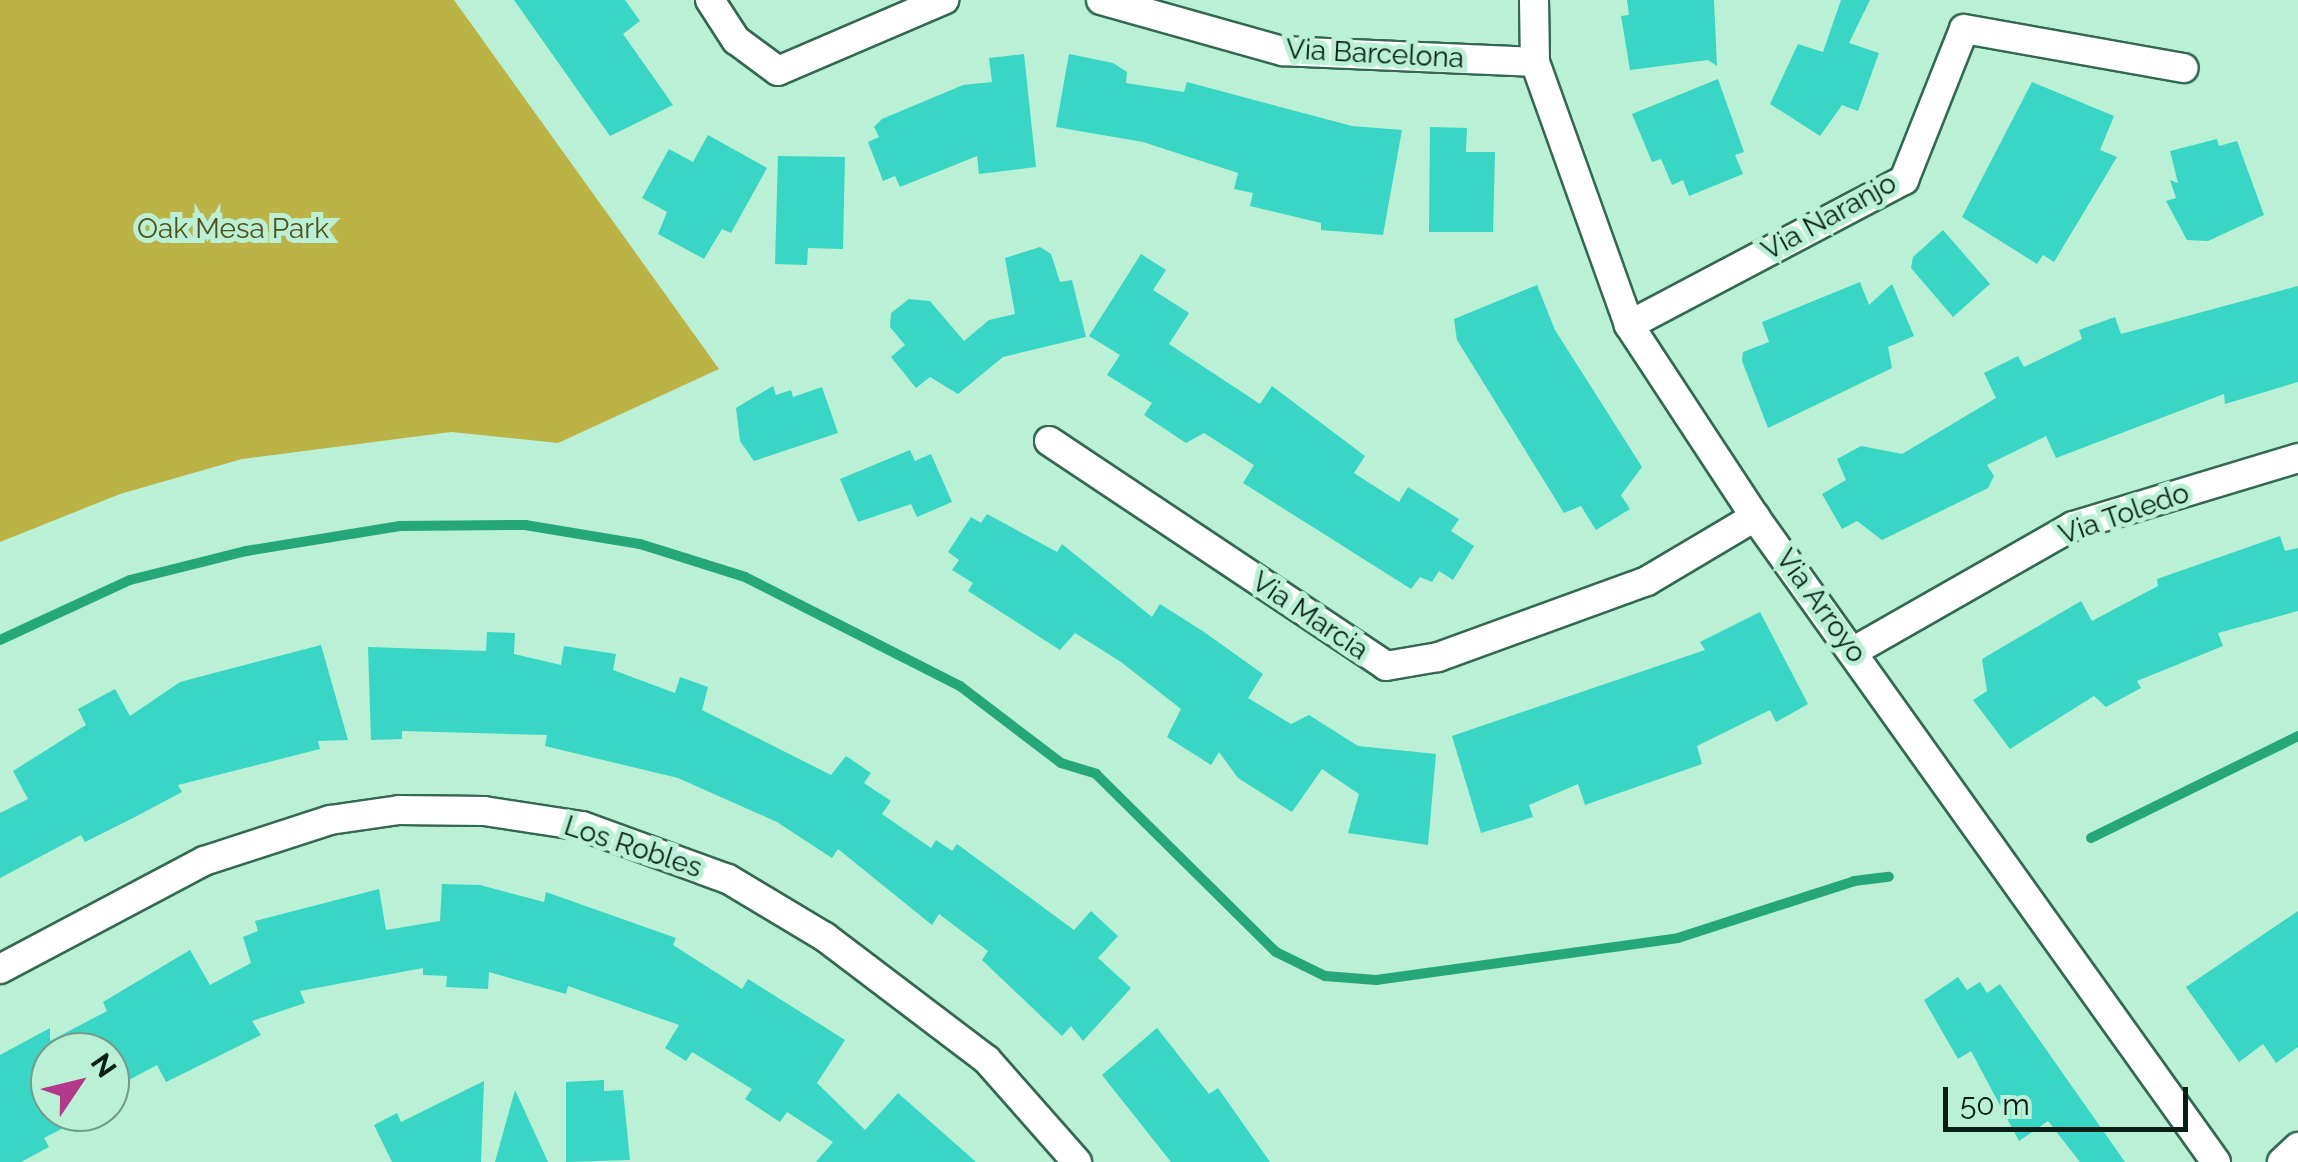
<!DOCTYPE html>
<style>
body{margin:0}
#map{position:relative;width:2298px;height:1162px;overflow:hidden;background:#b9f0d6;font-family:Raleway,sans-serif}
div>[style]{position:absolute}
[style*='--x']{left:calc(var(--x)*1px);top:calc(var(--y)*1px);width:calc(var(--w)*1px);rotate:calc(var(--a)*1deg)}
.green>*{inset:0;background:#bcb347}
.stream>*{height:10px;margin:-5px;padding:0 5px;transform-origin:5px;border-radius:5px;background:#26a77a}
.building>*{inset:0;background:#39d6c5}
.roads{filter:drop-shadow(2px 0 #346852) drop-shadow(-2px 0 #346852) drop-shadow(0 2px #346852) drop-shadow(0 -2px #346852)}
.street>*{height:28px;margin:-14px;padding:0 14px;transform-origin:14px;border-radius:14px;background:#fff}
span{translate:-50% -50%;white-space:nowrap;text-align:center;line-height:1.15;-webkit-text-stroke:10px #b9f0d6;paint-order:stroke}
.street-label{font-size:28px;color:#091f16}
.park-label{font-size:28px;color:#555017}
.north{position:absolute;left:30px;top:1032px;width:100px;height:100px;box-sizing:border-box;background:#b9f0d6;border:2px solid #739c89;border-radius:50%;rotate:55deg;font-size:28px;font-weight:700;line-height:40px;text-align:center;color:#091f16}
.north::after{content:'';display:block;margin:auto;width:35px;height:45px;background:#b3388a;clip-path:polygon(50% 0,100% 100%,50% 72%,0 100%)}
.scale{position:absolute;left:1943px;top:1087px;width:245px;height:45px;box-sizing:border-box;border:5px solid #091f16;border-top:0;padding-left:12px;font-size:30px;line-height:35px;white-space:nowrap;color:#091f16;-webkit-text-stroke:8px #b9f0d6;paint-order:stroke}
</style>
<div id="map">
<div class="green">
<i style="clip-path:polygon(0 0,454px 0,719px 369px,558px 443px,451px 432px,242px 459px,120px 494px,0 542px)"></i>
</div>
<div class="stream">
<i style="--x:0;--y:640;--w:143;--a:-24.8"></i>
<i style="--x:130;--y:580;--w:120;--a:-14"></i>
<i style="--x:246;--y:551;--w:156;--a:-9.2"></i>
<i style="--x:400;--y:526;--w:125;--a:-0.5"></i>
<i style="--x:525;--y:525;--w:117;--a:9.4"></i>
<i style="--x:640;--y:544;--w:110;--a:17.4"></i>
<i style="--x:745;--y:577;--w:241;--a:26.9"></i>
<i style="--x:960;--y:686;--w:127;--a:37.3"></i>
<i style="--x:1061;--y:763;--w:37;--a:17"></i>
<i style="--x:1096;--y:774;--w:253;--a:44.7"></i>
<i style="--x:1276;--y:952;--w:55;--a:26.1"></i>
<i style="--x:1325;--y:976;--w:51;--a:4.5"></i>
<i style="--x:1376;--y:980;--w:305;--a:-7.9"></i>
<i style="--x:1678;--y:938;--w:185;--a:-17.9"></i>
<i style="--x:1854;--y:881;--w:35;--a:-7"></i>
<i style="--x:2091;--y:838;--w:231;--a:-26.2"></i>
</div>
<div class="building">
<i style="clip-path:polygon(514px 0,625px 0,640px 21px,623px 34px,673px 105px,610px 136px)"></i>
<i style="clip-path:polygon(1627px 0,1714px 0,1717px 66px,1708px 60px,1630px 70px,1621px 16px,1629px 15px)"></i>
<i style="clip-path:polygon(1841px 0,1870px 0,1849px 43px,1879px 53px,1858px 111px,1842px 105px,1820px 136px,1770px 104px,1798px 44px,1823px 52px)"></i>
<i style="clip-path:polygon(1024px 54px,1036px 167px,979px 174px,977px 156px,900px 187px,895px 176px,883px 181px,868px 142px,879px 137px,874px 127px,882px 119px,963px 85px,992px 82px,989px 58px)"></i>
<i style="clip-path:polygon(1069px 54px,1113px 63px,1127px 72px,1126px 83px,1184px 92px,1187px 82px,1352px 126px,1402px 130px,1383px 235px,1321px 230px,1321px 223px,1250px 206px,1253px 193px,1234px 189px,1238px 173px,1143px 142px,1056px 127px)"></i>
<i style="clip-path:polygon(1718px 79px,1744px 152px,1735px 155px,1743px 174px,1689px 196px,1683px 180px,1672px 185px,1661px 159px,1652px 162px,1632px 114px)"></i>
<i style="clip-path:polygon(2032px 82px,2114px 116px,2100px 150px,2117px 157px,2054px 262px,2043px 255px,2037px 264px,1962px 217px)"></i>
<i style="clip-path:polygon(1430px 127px,1467px 128px,1466px 152px,1495px 152px,1493px 232px,1429px 232px)"></i>
<i style="clip-path:polygon(708px 135px,767px 168px,731px 233px,722px 229px,704px 259px,658px 234px,667px 212px,642px 198px,669px 149px,693px 162px)"></i>
<i style="clip-path:polygon(2217px 139px,2219px 146px,2237px 141px,2264px 215px,2208px 241px,2187px 240px,2166px 201px,2176px 198px,2170px 180px,2178px 183px,2170px 151px)"></i>
<i style="clip-path:polygon(778px 156px,845px 157px,843px 249px,808px 248px,807px 265px,775px 264px)"></i>
<i style="clip-path:polygon(1943px 230px,1990px 284px,1953px 317px,1911px 268px,1913px 257px)"></i>
<i style="clip-path:polygon(1040px 247px,1051px 254px,1060px 282px,1072px 280px,1086px 337px,1003px 357px,958px 394px,930px 377px,916px 388px,891px 357px,905px 345px,890px 327px,891px 313px,909px 299px,930px 301px,964px 341px,989px 320px,1015px 314px,1005px 258px)"></i>
<i style="clip-path:polygon(1141px 254px,1166px 270px,1153px 290px,1189px 313px,1169px 344px,1260px 404px,1272px 386px,1365px 456px,1354px 473px,1399px 502px,1408px 487px,1459px 519px,1451px 531px,1474px 546px,1453px 580px,1439px 571px,1432px 582px,1420px 577px,1411px 589px,1243px 483px,1254px 465px,1204px 433px,1186px 443px,1144px 415px,1152px 403px,1107px 375px,1120px 355px,1089px 336px)"></i>
<i style="clip-path:polygon(1860px 282px,1869px 305px,1892px 284px,1914px 336px,1888px 347px,1892px 368px,1768px 428px,1742px 361px,1743px 352px,1769px 342px,1762px 322px)"></i>
<i style="clip-path:polygon(1537px 285px,1555px 330px,1642px 467px,1621px 495px,1630px 509px,1596px 530px,1581px 506px,1564px 513px,1457px 340px,1454px 319px)"></i>
<i style="clip-path:polygon(2298px 286px,2298px 382px,2225px 404px,2224px 394px,2056px 458px,2046px 436px,1987px 465px,1994px 476px,1988px 488px,1882px 540px,1857px 521px,1842px 529px,1822px 494px,1846px 480px,1837px 459px,1861px 446px,1902px 454px,1996px 398px,1984px 373px,2018px 356px,2024px 367px,2082px 339px,2079px 330px,2115px 317px,2121px 334px)"></i>
<i style="clip-path:polygon(773px 386px,776px 395px,791px 390px,793px 397px,822px 387px,838px 433px,754px 461px,740px 441px,736px 408px)"></i>
<i style="clip-path:polygon(910px 450px,915px 461px,931px 454px,952px 502px,917px 517px,911px 504px,858px 522px,840px 479px)"></i>
<i style="clip-path:polygon(987px 514px,1057px 552px,1062px 544px,1152px 617px,1160px 604px,1204px 632px,1263px 674px,1248px 698px,1291px 724px,1309px 715px,1358px 746px,1436px 754px,1428px 845px,1348px 833px,1359px 794px,1322px 769px,1292px 812px,1238px 778px,1219px 752px,1211px 765px,1167px 737px,1181px 709px,1121px 662px,1075px 633px,1060px 650px,968px 591px,973px 583px,952px 570px,959px 560px,948px 552px,971px 517px,981px 523px)"></i>
<i style="clip-path:polygon(2280px 536px,2285px 551px,2298px 548px,2298px 611px,2218px 633px,2223px 646px,2137px 681px,2141px 688px,2106px 707px,2094px 696px,2010px 749px,1973px 700px,1987px 691px,1982px 659px,2081px 601px,2092px 621px,2158px 586px,2157px 579px)"></i>
<i style="clip-path:polygon(1760px 612px,1808px 704px,1776px 722px,1770px 710px,1697px 746px,1702px 764px,1585px 805px,1578px 784px,1529px 805px,1533px 817px,1481px 833px,1452px 736px,1705px 650px,1700px 642px)"></i>
<i style="clip-path:polygon(487px 632px,515px 633px,514px 654px,561px 665px,564px 646px,616px 654px,613px 670px,675px 693px,680px 677px,708px 687px,702px 710px,831px 775px,846px 756px,871px 773px,864px 783px,891px 801px,882px 814px,931px 848px,936px 840px,952px 851px,957px 844px,1074px 930px,1091px 911px,1118px 936px,1098px 958px,1131px 988px,1083px 1041px,1071px 1026px,1062px 1036px,982px 960px,988px 951px,939px 914px,932px 925px,838px 849px,832px 858px,777px 822px,678px 778px,545px 746px,547px 735px,402px 731px,402px 739px,371px 740px,368px 647px,486px 651px)"></i>
<i style="clip-path:polygon(321px 645px,348px 740px,318px 741px,320px 749px,178px 785px,182px 792px,135px 817px,85px 842px,81px 835px,0 878px,0 813px,28px 799px,13px 771px,86px 725px,78px 709px,115px 689px,130px 716px,180px 682px)"></i>
<i style="clip-path:polygon(442px 884px,480px 885px,544px 902px,546px 892px,676px 938px,673px 945px,742px 989px,748px 979px,845px 1040px,817px 1083px,865px 1130px,898px 1093px,976px 1162px,816px 1162px,833px 1142px,787px 1112px,780px 1122px,745px 1099px,752px 1089px,692px 1052px,686px 1061px,665px 1048px,679px 1025px,568px 986px,566px 994px,489px 972px,488px 989px,446px 987px,447px 976px,423px 975px,423px 968px,300px 991px,305px 1003px,252px 1021px,261px 1035px,166px 1082px,157px 1065px,125px 1082px,110px 1052px,50px 1052px,50px 1112px,94px 1112px,44px 1138px,49px 1147px,21px 1162px,0 1162px,0 1055px,50px 1028px,50px 1041px,107px 1011px,103px 1002px,190px 950px,210px 985px,251px 963px,243px 937px,258px 931px,255px 921px,379px 889px,386px 930px,440px 921px)"></i>
<i style="clip-path:polygon(2298px 911px,2298px 1047px,2276px 1063px,2263px 1044px,2239px 1062px,2186px 987px)"></i>
<i style="clip-path:polygon(1958px 977px,1967px 990px,1980px 982px,1987px 993px,2000px 984px,2125px 1162px,2080px 1162px,2048px 1121px,2019px 1141px,1971px 1051px,1958px 1059px,1924px 1000px)"></i>
<i style="clip-path:polygon(1157px 1028px,1209px 1094px,1218px 1088px,1270px 1162px,1171px 1162px,1102px 1075px)"></i>
<i style="clip-path:polygon(604px 1080px,604px 1091px,623px 1090px,630px 1160px,566px 1162px,566px 1082px)"></i>
<i style="clip-path:polygon(484px 1081px,481px 1162px,392px 1162px,374px 1125px,397px 1113px,401px 1122px)"></i>
<i style="clip-path:polygon(515px 1090px,548px 1162px,495px 1162px)"></i>
</div>
<div class="roads">
<div class="street">
<i style="--x:710;--y:0;--w:48;--a:57"></i>
<i style="--x:736;--y:40;--w:52;--a:36.4"></i>
<i style="--x:778;--y:71;--w:181;--a:-23.2"></i>
<i style="--x:1101;--y:0;--w:189;--a:15.7"></i>
<i style="--x:1283;--y:51;--w:252;--a:2.5"></i>
<i style="--x:1534;--y:0;--w:62;--a:89.1"></i>
<i style="--x:1535;--y:62;--w:279;--a:70.3"></i>
<i style="--x:1629;--y:325;--w:230;--a:56.7"></i>
<i style="--x:1755;--y:517;--w:793;--a:54.45"></i>
<i style="--x:1629;--y:325;--w:311;--a:-27.8"></i>
<i style="--x:1904;--y:180;--w:162;--a:-68.3"></i>
<i style="--x:1964;--y:29;--w:223;--a:10.1"></i>
<i style="--x:1049;--y:441;--w:405;--a:33.7"></i>
<i style="--x:1386;--y:666;--w:53;--a:-9.8"></i>
<i style="--x:1438;--y:657;--w:222;--a:-20"></i>
<i style="--x:1647;--y:581;--w:126;--a:-30.7"></i>
<i style="--x:1854;--y:651;--w:252;--a:-29.7"></i>
<i style="--x:2073;--y:526;--w:235;--a:-16.8"></i>
<i style="--x:0;--y:969;--w:231;--a:-27.9"></i>
<i style="--x:204;--y:861;--w:133;--a:-18"></i>
<i style="--x:330;--y:820;--w:70;--a:-8.2"></i>
<i style="--x:399;--y:810;--w:85;--a:0.7"></i>
<i style="--x:484;--y:811;--w:99;--a:8.7"></i>
<i style="--x:582;--y:826;--w:155;--a:20"></i>
<i style="--x:728;--y:879;--w:113;--a:30.9"></i>
<i style="--x:825;--y:937;--w:203;--a:37.2"></i>
<i style="--x:987;--y:1060;--w:136;--a:48.6"></i>
<i style="--x:2282;--y:1162;--w:22;--a:-43"></i>
</div>
</div>
<div class="street-label">
<span style="left:1375px;top:54px;rotate:3deg">Via Barcelona</span>
<span style="left:1829px;top:217px;rotate:-29deg">Via Naranjo</span>
<span style="left:2124px;top:514px;rotate:-19deg">Via Toledo</span>
<span style="left:1821px;top:606px;rotate:54deg">Via Arroyo</span>
<span style="left:1310px;top:616px;rotate:34deg">Via Marcia</span>
<span style="left:633px;top:847px;rotate:18deg">Los Robles</span>
</div>
<div class="park-label">
<span style="left:233px;top:229px">Oak Mesa Park</span>
</div>
<div class="north">N</div>
<div class="scale">50 m</div>
</div>
